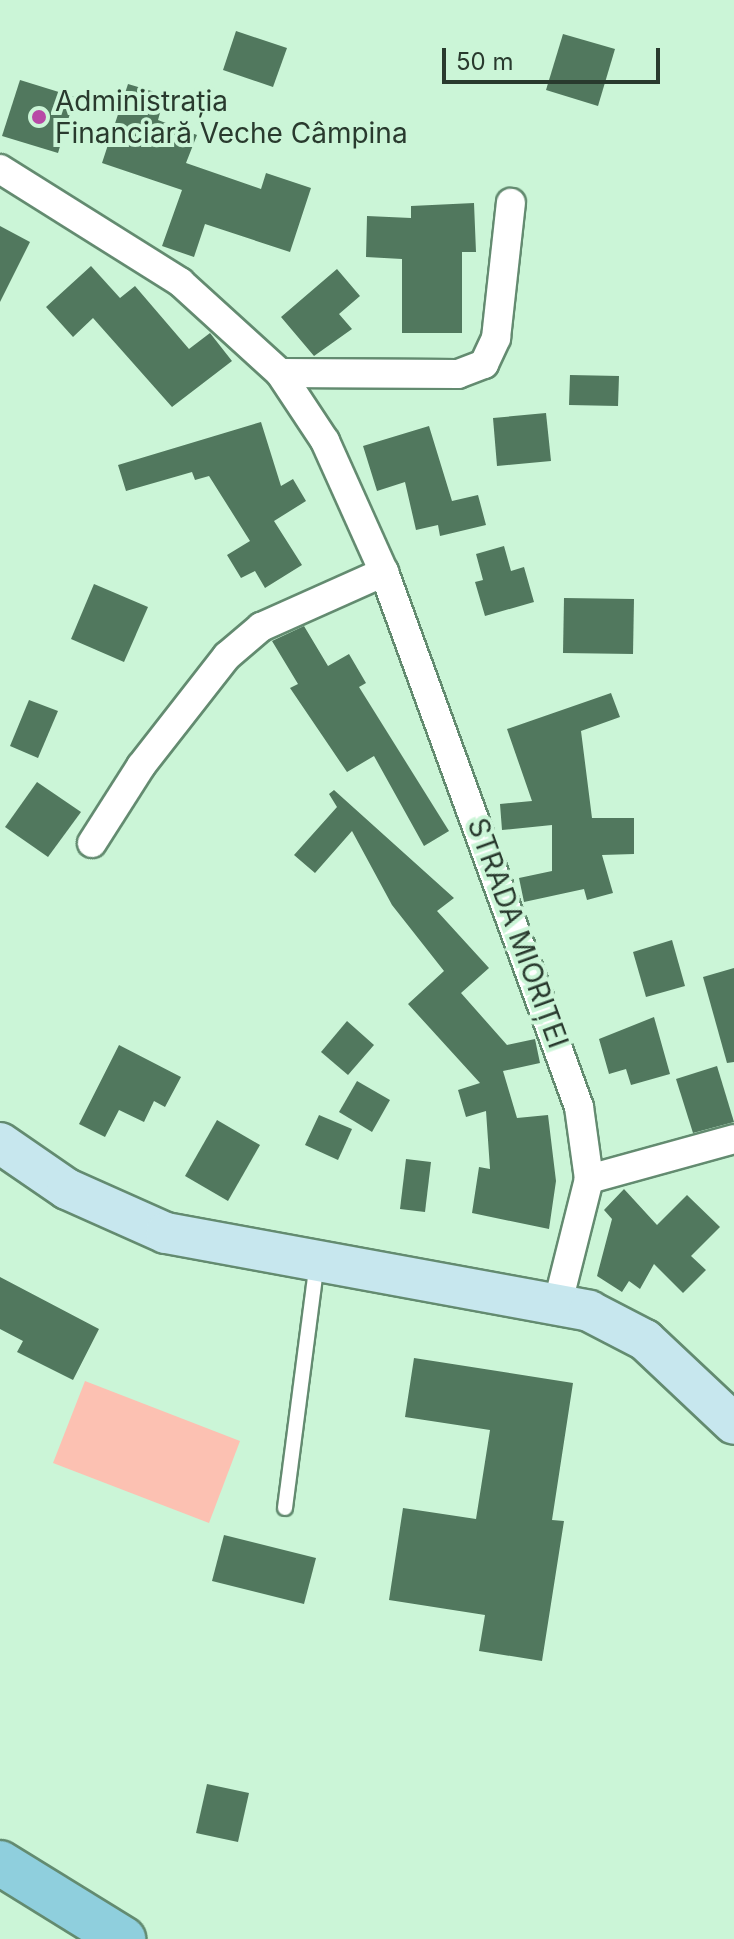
<!DOCTYPE html>
<meta charset="utf-8">
<style>
body{margin:0}
#map{position:relative;width:734px;height:1939px;overflow:hidden;background:#cbf5d7;font-family:Inter,sans-serif}
div>[style]{position:absolute}
[style*='--x']{left:calc(var(--x)*1px);top:calc(var(--y)*1px);width:calc(var(--w)*1px);rotate:calc(var(--a)*1deg)}
.green>*{inset:0;background:#fcc1b2}
.building>*{inset:0;background:#51785e}
.roads{filter:drop-shadow(2px 0 #638b70) drop-shadow(-2px 0 #638b70) drop-shadow(0 2px #638b70) drop-shadow(0 -2px #638b70)}
.lane>*{height:14px;margin:-7px;padding:0 7px;transform-origin:7px;border-radius:7px;background:#fff}
.street>*{height:28px;margin:-14px;padding:0 14px;transform-origin:14px;border-radius:14px;background:#fff}
.secondary>*{height:40px;margin:-20px;padding:0 20px;transform-origin:20px;border-radius:20px;background:#c7e7ee}
.primary>*{height:44px;margin:-22px;padding:0 22px;transform-origin:22px;border-radius:22px;background:#8fcfdd}
.dots>*{width:22px;height:22px;translate:-50% -50%;box-sizing:border-box;border:4px solid #cbf5d7;border-radius:50%}
span{translate:-50% -50%;white-space:nowrap;text-align:center;line-height:1.15;-webkit-text-stroke:8px #cbf5d7;paint-order:stroke}
.poi-label{font-size:28px;color:#293a2e}
.left{translate:0 -50%;text-align:left}
.street-label{font-size:28px;color:#293a2e}
.scale{position:absolute;left:442px;top:48px;width:218px;height:36px;box-sizing:border-box;border:4px solid #293a2e;border-top:0;padding-left:10px;font-size:24px;line-height:28px;white-space:nowrap;color:#293a2e;-webkit-text-stroke:6px #cbf5d7;paint-order:stroke}
</style>
<div id="map">
<div class="green">
<i style="clip-path:polygon(85px 1381px,240px 1441px,209px 1523px,53px 1463px)"></i>
</div>
<div class="building">
<i style="clip-path:polygon(236px 31px,287px 48px,273px 87px,223px 70px)"></i>
<i style="clip-path:polygon(563px 34px,615px 49px,598px 106px,546px 90px)"></i>
<i style="clip-path:polygon(20px 80px,75px 97px,58px 153px,2px 136px)"></i>
<i style="clip-path:polygon(128px 84px,165px 95px,158px 120px,197px 135px,186px 163px,261px 189px,266px 173px,311px 188px,290px 252px,205px 224px,194px 257px,162px 246px,182px 190px,102px 163px)"></i>
<i style="clip-path:polygon(474px 203px,476px 252px,462px 252px,462px 333px,402px 333px,402px 259px,366px 257px,367px 216px,411px 218px,411px 206px)"></i>
<i style="clip-path:polygon(0 226px,30px 242px,0 302px)"></i>
<i style="clip-path:polygon(91px 266px,120px 298px,135px 286px,189px 349px,210px 333px,232px 361px,172px 407px,93px 318px,73px 337px,46px 307px)"></i>
<i style="clip-path:polygon(337px 269px,360px 296px,339px 314px,352px 329px,314px 356px,281px 317px)"></i>
<i style="clip-path:polygon(570px 375px,619px 376px,618px 406px,569px 405px)"></i>
<i style="clip-path:polygon(546px 413px,551px 461px,497px 466px,493px 418px)"></i>
<i style="clip-path:polygon(261px 422px,281px 486px,293px 479px,306px 501px,274px 521px,302px 565px,265px 588px,255px 571px,241px 578px,227px 555px,250px 541px,209px 476px,195px 480px,192px 472px,126px 491px,118px 465px)"></i>
<i style="clip-path:polygon(429px 426px,452px 501px,478px 495px,486px 525px,440px 536px,438px 525px,416px 530px,405px 482px,377px 491px,363px 446px)"></i>
<i style="clip-path:polygon(504px 546px,511px 571px,524px 567px,534px 602px,485px 616px,475px 582px,483px 580px,476px 554px)"></i>
<i style="clip-path:polygon(94px 584px,148px 607px,124px 662px,71px 639px)"></i>
<i style="clip-path:polygon(564px 598px,634px 599px,633px 654px,563px 653px)"></i>
<i style="clip-path:polygon(304px 626px,328px 666px,349px 654px,366px 683px,359px 687px,449px 831px,424px 846px,374px 756px,347px 772px,290px 688px,298px 684px,272px 641px)"></i>
<i style="clip-path:polygon(611px 693px,620px 717px,581px 731px,592px 818px,634px 818px,634px 854px,602px 855px,613px 893px,587px 900px,584px 889px,524px 902px,519px 878px,552px 871px,552px 825px,502px 830px,500px 804px,532px 801px,507px 729px)"></i>
<i style="clip-path:polygon(29px 700px,58px 711px,38px 758px,10px 746px)"></i>
<i style="clip-path:polygon(37px 782px,81px 812px,48px 857px,5px 827px)"></i>
<i style="clip-path:polygon(334px 790px,454px 898px,437px 911px,489px 968px,461px 993px,507px 1045px,535px 1039px,540px 1063px,503px 1071px,517px 1118px,548px 1115px,556px 1181px,549px 1229px,472px 1213px,479px 1167px,490px 1169px,486px 1111px,466px 1117px,458px 1090px,480px 1083px,408px 1004px,444px 971px,392px 905px,352px 831px,315px 873px,294px 855px,337px 807px,329px 794px)"></i>
<i style="clip-path:polygon(672px 940px,685px 986px,646px 997px,633px 952px)"></i>
<i style="clip-path:polygon(734px 968px,734px 1062px,727px 1063px,703px 977px)"></i>
<i style="clip-path:polygon(654px 1017px,670px 1074px,631px 1085px,626px 1069px,609px 1074px,599px 1039px)"></i>
<i style="clip-path:polygon(347px 1021px,374px 1045px,348px 1075px,321px 1052px)"></i>
<i style="clip-path:polygon(119px 1045px,181px 1077px,165px 1107px,154px 1101px,144px 1122px,119px 1110px,105px 1137px,79px 1124px)"></i>
<i style="clip-path:polygon(717px 1066px,734px 1122px,693px 1133px,676px 1079px)"></i>
<i style="clip-path:polygon(357px 1081px,390px 1100px,372px 1132px,339px 1112px)"></i>
<i style="clip-path:polygon(319px 1115px,352px 1129px,338px 1160px,305px 1145px)"></i>
<i style="clip-path:polygon(217px 1120px,260px 1145px,228px 1201px,185px 1176px)"></i>
<i style="clip-path:polygon(406px 1159px,431px 1162px,425px 1212px,400px 1209px)"></i>
<i style="clip-path:polygon(624px 1189px,657px 1225px,687px 1195px,720px 1227px,691px 1256px,706px 1270px,683px 1293px,654px 1264px,640px 1289px,629px 1281px,622px 1292px,597px 1276px,612px 1219px,604px 1210px)"></i>
<i style="clip-path:polygon(0 1277px,99px 1329px,73px 1380px,17px 1352px,23px 1341px,0 1329px)"></i>
<i style="clip-path:polygon(414px 1358px,573px 1383px,552px 1520px,564px 1521px,542px 1661px,479px 1651px,485px 1615px,389px 1600px,403px 1508px,476px 1519px,490px 1430px,405px 1417px)"></i>
<i style="clip-path:polygon(224px 1535px,316px 1558px,304px 1604px,212px 1581px)"></i>
<i style="clip-path:polygon(207px 1784px,249px 1793px,238px 1842px,196px 1833px)"></i>
</div>
<div class="roads">
<div class="lane">
<i style="--x:285;--y:1508;--w:248;--a:-82.6"></i>
</div>
<div class="street">
<i style="--x:0;--y:169;--w:213;--a:32.1"></i>
<i style="--x:180;--y:282;--w:135;--a:42.3"></i>
<i style="--x:280;--y:373;--w:82;--a:56.5"></i>
<i style="--x:325;--y:441;--w:144;--a:65.8"></i>
<i style="--x:384;--y:572;--w:569;--a:69.97"></i>
<i style="--x:579;--y:1107;--w:73;--a:82.1"></i>
<i style="--x:589;--y:1179;--w:127;--a:104.1"></i>
<i style="--x:280;--y:373;--w:178;--a:0.3"></i>
<i style="--x:458;--y:374;--w:28;--a:-21"></i>
<i style="--x:484;--y:364;--w:29;--a:-65"></i>
<i style="--x:496;--y:338;--w:136;--a:-83.7"></i>
<i style="--x:92;--y:843;--w:91;--a:-57.5"></i>
<i style="--x:141;--y:766;--w:140;--a:-52"></i>
<i style="--x:227;--y:656;--w:45;--a:-40.5"></i>
<i style="--x:261;--y:627;--w:135;--a:-24.1"></i>
<i style="--x:589;--y:1179;--w:150;--a:-15.4"></i>
</div>
<div class="secondary">
<i style="--x:0;--y:1143;--w:81;--a:34.5"></i>
<i style="--x:67;--y:1189;--w:108;--a:24"></i>
<i style="--x:166;--y:1233;--w:430;--a:10.4"></i>
<i style="--x:589;--y:1311;--w:63;--a:27.4"></i>
<i style="--x:645;--y:1340;--w:122;--a:43.3"></i>
</div>
<div class="primary">
<i style="--x:0;--y:1863;--w:145;--a:31.7"></i>
</div>
</div>
<div class="dots">
<i style="left:39px;top:117px;background:#b849a6"></i>
</div>
<div class="poi-label">
<span class="left" style="left:55px;top:117px">Administrația<br>Financiară Veche Câmpina</span>
</div>
<div class="street-label">
<span style="left:518px;top:933px;rotate:70deg">STRADA MIORIȚEI</span>
</div>
<div class="scale">50 m</div>
</div>
